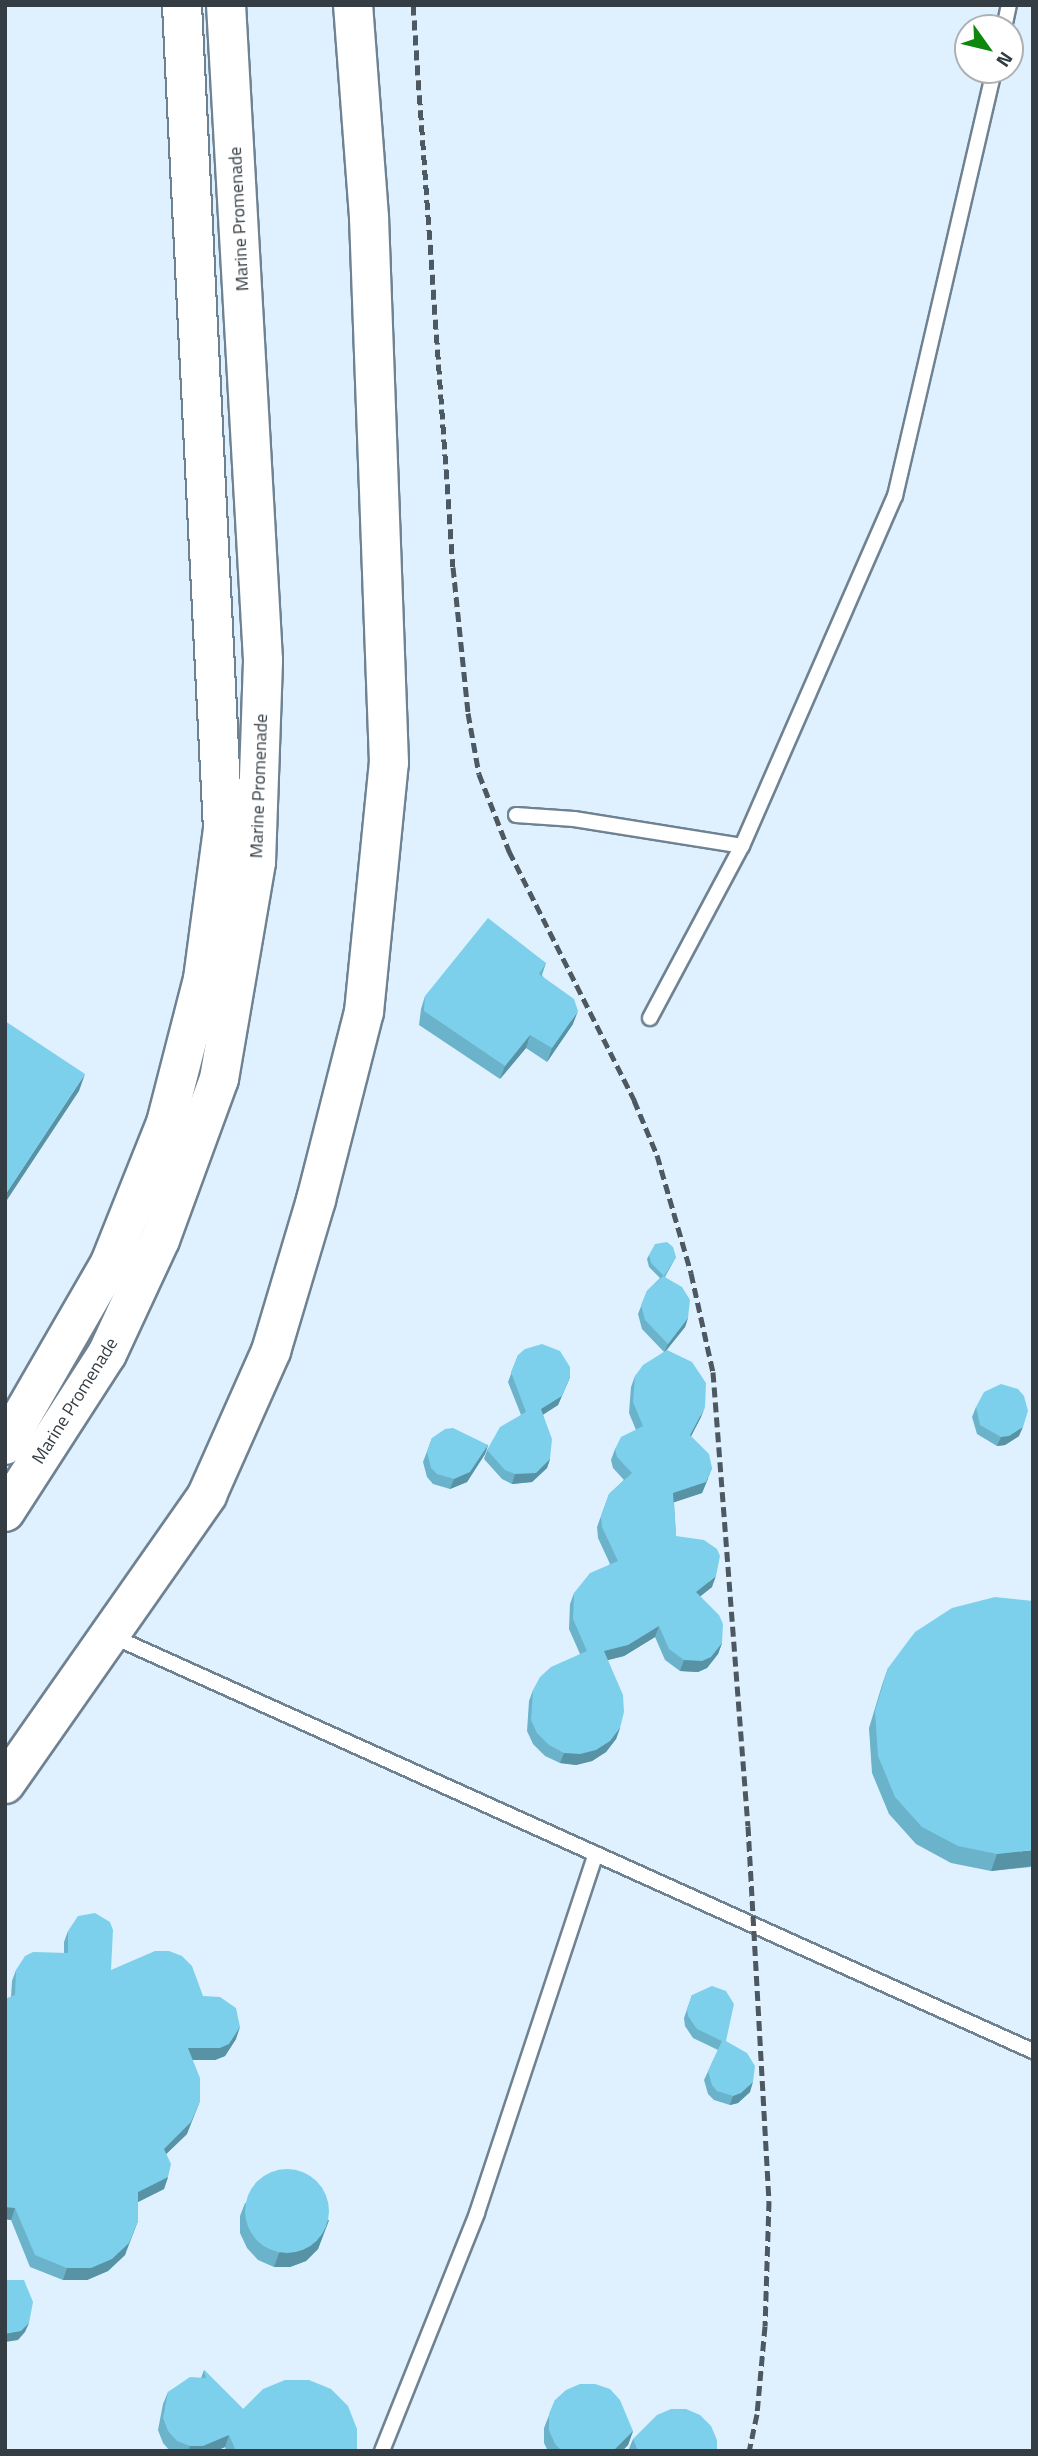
<!DOCTYPE html>
<style>
body{margin:0}
#map{position:relative;width:1038px;height:2456px;overflow:hidden;background:#dff1ff;font-family:"Titillium Web",sans-serif}
div>[style]{position:absolute}
[style*='--x']{left:calc(var(--x)*1px);top:calc(var(--y)*1px);width:calc(var(--w)*1px);rotate:calc(var(--a)*1deg)}
.roads{filter:drop-shadow(2px 0 #6f8292) drop-shadow(-2px 0 #6f8292) drop-shadow(0 2px #6f8292) drop-shadow(0 -2px #6f8292)}
.lane>*{height:14px;margin:-7px;padding:0 7px;transform-origin:7px;border-radius:7px;background:#fff}
.secondary>*{height:38px;margin:-19px;padding:0 19px;transform-origin:19px;border-radius:19px;background:#fff}
.rail>*{height:5px;margin-top:-2.5px;transform-origin:0;background:repeating-linear-gradient(90deg,#4e5860 0 10px,transparent 0 15px)}
.wall>*{inset:0;background:#6bb3cb}
.shaded-wall>*{inset:0;background:#5792a5}
.building>*{inset:0;background:#7cd0ec}
.round{border-radius:50%}
span{translate:-50% -50%;white-space:nowrap;text-align:center;line-height:1.15;-webkit-text-stroke:5px #fff;paint-order:stroke}
.street-label{font-size:18px;color:#343d44}
.frame{position:absolute;inset:0;border:7px solid #343d44;pointer-events:none}
.north{position:absolute;left:954px;top:14px;width:70px;height:70px;box-sizing:border-box;background:#fff;border:2px solid #aeb1b4;border-radius:50%;rotate:124deg;font-size:19px;font-weight:700;line-height:28px;text-align:center;color:#343d44}
.north::after{content:'';display:block;margin:auto;width:24px;height:32px;background:#0d880d;clip-path:polygon(50% 0,100% 100%,50% 72%,0 100%)}
</style>
<div id="map">
<div class="roads">
<div class="lane">
<i style="--x:1004;--y:28;--w:24;--a:-78"></i>
<i style="--x:516;--y:815;--w:58;--a:3.9"></i>
<i style="--x:574;--y:819;--w:170;--a:9.1"></i>
<i style="--x:650;--y:1018;--w:195;--a:-61.9"></i>
<i style="--x:742;--y:846;--w:382;--a:-66.4"></i>
<i style="--x:895;--y:496;--w:437;--a:-76.9"></i>
<i style="--x:112;--y:1636;--w:1010;--a:24.26"></i>
<i style="--x:382;--y:2451;--w:256;--a:-68.2"></i>
<i style="--x:477;--y:2213;--w:378;--a:-71.7"></i>
</div>
<div class="secondary">
<i style="--x:5;--y:1445;--w:210;--a:-60"></i>
<i style="--x:110;--y:1263;--w:151;--a:-68.2"></i>
<i style="--x:166;--y:1123;--w:149;--a:-75.6"></i>
<i style="--x:203;--y:979;--w:151;--a:-82.4"></i>
<i style="--x:223;--y:829;--w:825;--a:-92.85"></i>
<i style="--x:5;--y:1512;--w:188;--a:-57.2"></i>
<i style="--x:107;--y:1354;--w:126;--a:-65.1"></i>
<i style="--x:160;--y:1240;--w:171;--a:-69.9"></i>
<i style="--x:219;--y:1079;--w:220;--a:-80.3"></i>
<i style="--x:256;--y:862;--w:202;--a:-88"></i>
<i style="--x:263;--y:660;--w:656;--a:-93.23"></i>
<i style="--x:5;--y:1784;--w:353;--a:-55"></i>
<i style="--x:207;--y:1495;--w:158;--a:-66"></i>
<i style="--x:271;--y:1351;--w:158;--a:-73.4"></i>
<i style="--x:316;--y:1200;--w:194;--a:-75.7"></i>
<i style="--x:364;--y:1012;--w:250;--a:-84.3"></i>
<i style="--x:389;--y:763;--w:546;--a:-92.1"></i>
<i style="--x:369;--y:217;--w:213;--a:-94.3"></i>
</div>
</div>
<div class="rail">
<i style="--x:413;--y:5;--w:563;--a:85.93"></i>
<i style="--x:453;--y:567;--w:147;--a:84.1"></i>
<i style="--x:468;--y:713;--w:62;--a:79.8"></i>
<i style="--x:479;--y:774;--w:83;--a:68.7"></i>
<i style="--x:509;--y:851;--w:279;--a:63.3"></i>
<i style="--x:634;--y:1100;--w:60;--a:67.3"></i>
<i style="--x:657;--y:1155;--w:123;--a:73.9"></i>
<i style="--x:691;--y:1273;--w:101;--a:77.5"></i>
<i style="--x:713;--y:1372;--w:455;--a:85.6"></i>
<i style="--x:748;--y:1826;--w:376;--a:86.8"></i>
<i style="--x:769;--y:2201;--w:125;--a:91.8"></i>
<i style="--x:765;--y:2326;--w:88;--a:95.2"></i>
<i style="--x:757;--y:2414;--w:38;--a:102"></i>
</div>
<div class="wall">
<i style="clip-path:polygon(546px 963px,542px 975px,573px 1024px,547px 1062px,526px 1048px,500px 1079px,419px 1025px,421px 1009px,425px 996px)"></i>
<i style="clip-path:polygon(649px 1255px,676px 1257px,665px 1277px,688px 1318px,685px 1327px,666px 1351px,701px 1417px,691px 1436px,708px 1479px,702px 1493px,674px 1502px,676px 1536px,712px 1587px,700px 1596px,722px 1643px,718px 1654px,707px 1668px,698px 1672px,680px 1671px,665px 1660px,655px 1637px,624px 1656px,608px 1660px,620px 1728px,616px 1739px,606px 1752px,592px 1761px,576px 1765px,560px 1763px,545px 1756px,533px 1744px,527px 1731px,529px 1701px,533px 1690px,580px 1654px,569px 1629px,570px 1604px,574px 1593px,610px 1564px,598px 1538px,597px 1527px,609px 1494px,624px 1480px,613px 1468px,611px 1460px,615px 1449px,636px 1430px,629px 1413px,631px 1387px,635px 1376px,664px 1352px,642px 1329px,638px 1314px,647px 1291px,660px 1278px,649px 1267px,647px 1259px)"></i>
<i style="clip-path:polygon(518px 1355px,570px 1377px,558px 1405px,543px 1415px,550px 1459px,547px 1468px,532px 1482px,512px 1484px,502px 1479px,484px 1459px,487px 1450px,521px 1415px,508px 1382px)"></i>
<i style="clip-path:polygon(976px 1407px,1019px 1436px,1005px 1445px,997px 1446px,977px 1434px,972px 1417px)"></i>
<i style="clip-path:polygon(432px 1438px,488px 1445px,485px 1454px,467px 1482px,450px 1489px,433px 1484px,427px 1477px,423px 1462px)"></i>
<i style="clip-path:polygon(888px 1668px,1031px 1867px,991px 1871px,951px 1863px,916px 1844px,889px 1814px,872px 1773px,869px 1728px,882px 1685px)"></i>
<i style="clip-path:polygon(68px 1931px,111px 1970px,203px 1996px,236px 2039px,225px 2056px,215px 2060px,193px 2060px,187px 2134px,166px 2154px,168px 2177px,164px 2189px,138px 2202px,125px 2255px,108px 2271px,87px 2280px,63px 2280px,30px 2267px,11px 2220px,5px 2219px,5px 1999px,11px 1997px,12px 1981px,16px 1970px,64px 1953px,64px 1942px)"></i>
<i style="clip-path:polygon(692px 1995px,726px 2041px,750px 2092px,738px 2103px,730px 2105px,714px 2100px,708px 2094px,704px 2080px,718px 2050px,693px 2038px,685px 2026px,684px 2018px)"></i>
<i style="clip-path:polygon(245px 2203px,329px 2220px,318px 2249px,306px 2261px,290px 2267px,274px 2267px,258px 2260px,247px 2248px,240px 2233px,240px 2216px)"></i>
<i style="clip-path:polygon(204px 2370px,243px 2409px,357px 2451px,226px 2451px,225px 2447px,216px 2451px,170px 2451px,163px 2443px,158px 2430px,163px 2404px,168px 2392px,201px 2378px)"></i>
<i style="clip-path:polygon(555px 2400px,633px 2431px,628px 2445px,622px 2451px,548px 2451px,544px 2443px,544px 2428px)"></i>
<i style="clip-path:polygon(633px 2439px,717px 2451px,628px 2451px)"></i>
</div>
<div class="shaded-wall">
<i style="clip-path:polygon(578px 1011px,573px 1024px,547px 1062px,552px 1048px)"></i>
<i style="clip-path:polygon(530px 1035px,526px 1048px,500px 1079px,505px 1066px)"></i>
<i style="clip-path:polygon(85px 1074px,79px 1091px,5px 1203px,5px 1195px)"></i>
<i style="clip-path:polygon(688px 1318px,685px 1327px,664px 1353px,668px 1344px)"></i>
<i style="clip-path:polygon(570px 1377px,558px 1405px,537px 1418px,541px 1409px)"></i>
<i style="clip-path:polygon(705px 1407px,701px 1417px,686px 1446px,690px 1435px)"></i>
<i style="clip-path:polygon(1023px 1427px,1019px 1436px,1005px 1445px,997px 1446px,1001px 1437px)"></i>
<i style="clip-path:polygon(488px 1445px,485px 1454px,467px 1482px,450px 1489px,454px 1479px)"></i>
<i style="clip-path:polygon(550px 1459px,547px 1468px,532px 1482px,512px 1484px,515px 1474px)"></i>
<i style="clip-path:polygon(712px 1468px,702px 1493px,669px 1504px,673px 1493px)"></i>
<i style="clip-path:polygon(716px 1576px,712px 1587px,692px 1603px,696px 1592px)"></i>
<i style="clip-path:polygon(659px 1626px,655px 1637px,624px 1656px,600px 1662px,604px 1651px)"></i>
<i style="clip-path:polygon(722px 1643px,718px 1654px,707px 1668px,698px 1672px,680px 1671px,684px 1660px)"></i>
<i style="clip-path:polygon(620px 1728px,616px 1739px,606px 1752px,592px 1761px,576px 1765px,560px 1763px,564px 1753px)"></i>
<i style="clip-path:polygon(1033px 1850px,1033px 1866px,991px 1871px,997px 1854px)"></i>
<i style="clip-path:polygon(240px 2027px,236px 2039px,225px 2056px,215px 2060px,184px 2060px,188px 2048px)"></i>
<i style="clip-path:polygon(753px 2082px,750px 2092px,738px 2103px,730px 2105px,733px 2096px)"></i>
<i style="clip-path:polygon(200px 2101px,187px 2134px,159px 2161px,164px 2149px)"></i>
<i style="clip-path:polygon(168px 2177px,164px 2189px,134px 2204px,138px 2192px)"></i>
<i style="clip-path:polygon(5px 2207px,15px 2208px,11px 2220px,5px 2219px)"></i>
<i style="clip-path:polygon(329px 2220px,318px 2249px,306px 2261px,290px 2267px,274px 2267px,279px 2253px)"></i>
<i style="clip-path:polygon(138px 2221px,125px 2255px,108px 2271px,87px 2280px,63px 2280px,67px 2268px)"></i>
<i style="clip-path:polygon(29px 2323px,25px 2332px,18px 2340px,5px 2342px,5px 2334px)"></i>
<i style="clip-path:polygon(633px 2431px,628px 2445px,622px 2451px,613px 2451px)"></i>
<i style="clip-path:polygon(229px 2435px,225px 2447px,216px 2451px,188px 2451px,190px 2446px)"></i>
</div>
<div class="building">
<i style="clip-path:polygon(488px 918px,546px 963px,539px 974px,574px 999px,578px 1011px,552px 1048px,530px 1035px,505px 1066px,424px 1011px,425px 996px)"></i>
<i style="clip-path:polygon(5px 1021px,85px 1074px,5px 1195px)"></i>
<i style="clip-path:polygon(667px 1242px,673px 1247px,676px 1257px,664px 1276px,651px 1263px,649px 1255px,655px 1244px)"></i>
<i style="clip-path:polygon(663px 1276px,682px 1287px,690px 1300px,688px 1318px,668px 1344px,645px 1320px,641px 1305px,647px 1291px)"></i>
<i style="clip-path:polygon(542px 1344px,560px 1351px,570px 1367px,570px 1377px,562px 1396px,541px 1409px,552px 1439px,550px 1459px,536px 1473px,515px 1474px,505px 1470px,487px 1450px,500px 1427px,526px 1412px,511px 1372px,518px 1355px,525px 1349px)"></i>
<i style="clip-path:polygon(667px 1350px,692px 1362px,706px 1383px,705px 1407px,690px 1435px,709px 1454px,712px 1468px,706px 1482px,673px 1493px,676px 1536px,704px 1540px,717px 1549px,720px 1556px,716px 1576px,696px 1592px,719px 1615px,723px 1624px,722px 1643px,711px 1657px,702px 1661px,684px 1660px,669px 1649px,659px 1626px,628px 1645px,604px 1651px,623px 1695px,624px 1712px,620px 1728px,610px 1741px,596px 1750px,580px 1754px,564px 1753px,549px 1745px,537px 1733px,531px 1720px,533px 1690px,540px 1677px,551px 1667px,587px 1651px,573px 1619px,574px 1593px,590px 1573px,618px 1561px,602px 1527px,601px 1516px,609px 1494px,632px 1473px,617px 1457px,615px 1449px,621px 1437px,643px 1426px,633px 1402px,635px 1376px,643px 1365px)"></i>
<i style="clip-path:polygon(1001px 1384px,1018px 1389px,1024px 1396px,1028px 1411px,1023px 1427px,1009px 1436px,1001px 1437px,980px 1425px,976px 1407px,984px 1392px)"></i>
<i style="clip-path:polygon(453px 1428px,488px 1445px,470px 1472px,454px 1479px,437px 1474px,431px 1468px,427px 1452px,432px 1438px,445px 1429px)"></i>
<i style="clip-path:polygon(995px 1597px,1033px 1601px,1033px 1850px,997px 1854px,958px 1846px,922px 1827px,895px 1797px,878px 1756px,875px 1711px,888px 1668px,915px 1632px,952px 1608px)"></i>
<i style="clip-path:polygon(95px 1913px,110px 1922px,113px 1930px,111px 1970px,155px 1951px,169px 1951px,182px 1956px,192px 1966px,203px 1996px,220px 1997px,236px 2008px,240px 2027px,229px 2044px,220px 2048px,188px 2048px,200px 2078px,200px 2101px,191px 2122px,164px 2149px,171px 2164px,168px 2177px,138px 2192px,138px 2221px,129px 2243px,112px 2259px,91px 2268px,67px 2268px,35px 2255px,15px 2208px,5px 2207px,5px 1999px,15px 1995px,16px 1970px,25px 1956px,33px 1952px,68px 1953px,68px 1931px,78px 1916px)"></i>
<i style="clip-path:polygon(712px 1986px,726px 1991px,734px 2004px,726px 2041px,747px 2053px,755px 2066px,753px 2082px,741px 2093px,733px 2096px,717px 2091px,712px 2085px,708px 2071px,722px 2041px,697px 2029px,688px 2016px,687px 2009px,692px 1995px)"></i>
<i class="round" style="left:245px;top:2169px;width:84px;height:84px"></i>
<i style="clip-path:polygon(5px 2280px,24px 2280px,33px 2302px,29px 2323px,21px 2331px,5px 2334px)"></i>
<i style="clip-path:polygon(204px 2370px,243px 2409px,263px 2389px,285px 2380px,309px 2380px,331px 2389px,348px 2406px,357px 2429px,357px 2451px,236px 2451px,229px 2435px,203px 2446px,190px 2446px,177px 2441px,168px 2431px,163px 2418px,168px 2392px,190px 2377px,206px 2378px)"></i>
<i style="clip-path:polygon(580px 2384px,595px 2384px,610px 2389px,620px 2400px,633px 2431px,613px 2451px,562px 2451px,555px 2444px,549px 2430px,549px 2414px,555px 2400px,566px 2390px)"></i>
<i style="clip-path:polygon(671px 2409px,686px 2409px,700px 2415px,711px 2426px,717px 2440px,717px 2451px,638px 2451px,633px 2439px,657px 2415px)"></i>
</div>
<div class="street-label">
<span style="left:239px;top:219px;rotate:-93deg">Marine Promenade</span>
<span style="left:259px;top:786px;rotate:-88deg">Marine Promenade</span>
<span style="left:75px;top:1401px;rotate:-58deg">Marine Promenade</span>
</div>
<div class="frame"></div>
<div class="north">N</div>
</div>
